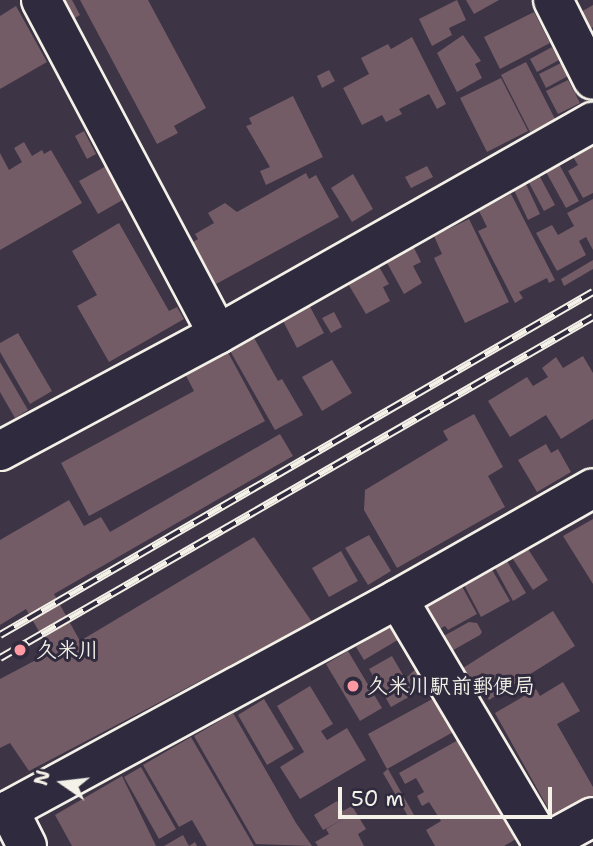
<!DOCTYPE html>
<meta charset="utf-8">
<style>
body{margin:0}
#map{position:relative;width:593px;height:846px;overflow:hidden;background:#3d3445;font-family:"Shantell Sans","Klee One",sans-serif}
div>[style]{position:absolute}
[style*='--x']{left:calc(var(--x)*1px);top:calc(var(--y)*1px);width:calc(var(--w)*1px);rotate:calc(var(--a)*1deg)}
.building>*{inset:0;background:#745c66}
.roads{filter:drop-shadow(2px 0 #f4f1e8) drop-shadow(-2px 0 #f4f1e8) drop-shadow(0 2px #f4f1e8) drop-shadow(0 -2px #f4f1e8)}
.minor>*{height:38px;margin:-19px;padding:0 19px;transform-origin:19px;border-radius:19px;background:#2f2a3d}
.rail>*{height:8px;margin-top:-4px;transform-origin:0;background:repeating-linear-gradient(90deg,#2f2a3d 0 16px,#f4f1e8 0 32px);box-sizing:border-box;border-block:2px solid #f4f1e8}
.dots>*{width:19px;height:19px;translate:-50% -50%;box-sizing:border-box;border:4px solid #2f2a3d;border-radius:50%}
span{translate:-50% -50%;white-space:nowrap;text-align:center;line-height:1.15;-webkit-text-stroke:6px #2f2a3d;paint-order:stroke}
.poi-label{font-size:21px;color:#f4f1e8;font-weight:700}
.left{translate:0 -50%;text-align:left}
.north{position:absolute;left:28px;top:748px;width:70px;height:70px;-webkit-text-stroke:5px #2f2a3d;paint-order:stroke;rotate:284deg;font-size:19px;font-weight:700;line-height:28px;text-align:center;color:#f4f1e8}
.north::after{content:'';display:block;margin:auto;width:24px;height:32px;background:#f4f1e8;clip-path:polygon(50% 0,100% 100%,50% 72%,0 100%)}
.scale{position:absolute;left:338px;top:787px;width:214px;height:32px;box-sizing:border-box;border:4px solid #f4f1e8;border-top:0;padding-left:9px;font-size:21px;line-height:24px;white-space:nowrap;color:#f4f1e8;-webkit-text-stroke:5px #2f2a3d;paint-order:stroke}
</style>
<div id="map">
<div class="building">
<i style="clip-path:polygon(57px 0,72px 0,80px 15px,68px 22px)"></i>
<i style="clip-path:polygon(80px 0,148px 0,206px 108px,174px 126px,178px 133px,157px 144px)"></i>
<i style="clip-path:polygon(457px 0,466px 20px,449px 28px,452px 35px,432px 46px,419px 19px)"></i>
<i style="clip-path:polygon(466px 0,499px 0,474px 14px)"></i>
<i style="clip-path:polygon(593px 5px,593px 27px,590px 29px,581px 12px)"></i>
<i style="clip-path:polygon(16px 6px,47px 62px,0 89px,0 16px)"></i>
<i style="clip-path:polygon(534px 12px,550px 43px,500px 69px,484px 37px)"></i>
<i style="clip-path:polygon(463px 35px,481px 61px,475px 64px,482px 78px,457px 92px,437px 53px)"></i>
<i style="clip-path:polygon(412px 37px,446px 104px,437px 109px,429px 94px,399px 109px,402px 114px,386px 122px,382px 115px,362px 125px,343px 88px,369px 74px,361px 58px,388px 44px,391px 49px)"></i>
<i style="clip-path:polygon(552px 47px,559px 60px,537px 72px,530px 59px)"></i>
<i style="clip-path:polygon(526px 62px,555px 119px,530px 132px,501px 75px)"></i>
<i style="clip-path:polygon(561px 63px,568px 76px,546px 88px,539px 74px)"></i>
<i style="clip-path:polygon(329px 70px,335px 81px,322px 88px,317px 76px)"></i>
<i style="clip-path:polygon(501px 78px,528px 131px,487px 152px,460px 98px)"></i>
<i style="clip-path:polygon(568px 80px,580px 103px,558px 114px,546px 91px)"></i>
<i style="clip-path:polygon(293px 96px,323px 157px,266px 185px,260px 171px,270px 167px,246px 126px,252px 124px,249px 118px)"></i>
<i style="clip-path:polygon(84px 131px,96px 154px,87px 159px,75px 136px)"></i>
<i style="clip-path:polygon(24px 142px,32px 156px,42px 150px,44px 154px,51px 150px,82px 203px,0 250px,0 153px,9px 170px,22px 162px,14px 148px)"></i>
<i style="clip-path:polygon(593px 146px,593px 193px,583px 198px,568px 171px,578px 165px,573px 157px)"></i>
<i style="clip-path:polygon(559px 164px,579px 201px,566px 208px,546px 172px)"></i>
<i style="clip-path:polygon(108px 165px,126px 198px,98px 214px,79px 181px)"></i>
<i style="clip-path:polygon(427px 166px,433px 177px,411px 188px,405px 177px)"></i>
<i style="clip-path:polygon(306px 173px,309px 179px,316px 175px,339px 217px,216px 284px,193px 242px,198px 239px,195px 234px,214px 223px,208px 213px,225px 203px,237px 212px)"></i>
<i style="clip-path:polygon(353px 174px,373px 209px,352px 222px,331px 188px)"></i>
<i style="clip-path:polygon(539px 175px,555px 205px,544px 211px,528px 181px)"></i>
<i style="clip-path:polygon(525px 182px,540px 214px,528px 220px,513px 188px)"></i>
<i style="clip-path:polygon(511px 194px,555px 280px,549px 283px,547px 278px,519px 292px,523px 298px,515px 303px,478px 231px,487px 227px,479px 211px)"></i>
<i style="clip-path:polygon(593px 199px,593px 250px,586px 237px,579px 241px,586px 255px,557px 271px,536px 233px,552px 225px,558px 235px,574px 226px,567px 213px)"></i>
<i style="clip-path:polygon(469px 219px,509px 302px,465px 323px,434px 258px,442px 254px,434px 236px)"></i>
<i style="clip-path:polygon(119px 223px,169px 311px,177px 307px,184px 319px,109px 362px,77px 306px,97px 295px,72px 251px)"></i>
<i style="clip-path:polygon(413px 246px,421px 262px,413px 266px,422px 283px,404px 294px,386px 261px)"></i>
<i style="clip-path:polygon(593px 260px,593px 269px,564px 286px,561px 279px)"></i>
<i style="clip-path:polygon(378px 265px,389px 284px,383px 287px,390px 301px,366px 314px,347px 282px)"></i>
<i style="clip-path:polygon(308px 303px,324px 333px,297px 348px,281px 317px)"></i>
<i style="clip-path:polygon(334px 312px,342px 327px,331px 333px,322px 318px)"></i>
<i style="clip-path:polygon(18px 333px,52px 391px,30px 404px,0 352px,0 343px)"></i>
<i style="clip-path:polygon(253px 336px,278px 381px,282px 379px,303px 415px,275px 430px,229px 349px)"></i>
<i style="clip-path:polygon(224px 345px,265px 421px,89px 516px,61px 463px,194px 391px,182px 368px)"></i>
<i style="clip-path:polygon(583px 356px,593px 373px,593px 419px,561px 439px,546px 415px,510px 437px,488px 401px,527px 377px,533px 386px,548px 377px,542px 368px,556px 357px,563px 368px)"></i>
<i style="clip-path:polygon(332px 360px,352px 393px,322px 411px,302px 377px)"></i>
<i style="clip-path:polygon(0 362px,28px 410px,15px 418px,0 392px)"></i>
<i style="clip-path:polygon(474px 414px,503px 467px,488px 476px,505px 507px,397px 568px,364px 510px,365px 490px,448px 440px,443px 431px)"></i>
<i style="clip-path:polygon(280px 434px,293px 456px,54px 594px,80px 641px,254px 537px,312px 622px,29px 771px,10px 743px,0 748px,0 679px,51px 652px,26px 609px,0 625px,0 540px,69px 500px,84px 526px,101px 517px,110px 532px)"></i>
<i style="clip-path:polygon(546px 444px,551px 453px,558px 449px,571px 472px,537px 492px,518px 460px)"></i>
<i style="clip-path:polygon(593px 519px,593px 584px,563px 536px)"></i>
<i style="clip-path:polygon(369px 535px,391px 571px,368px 585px,345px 548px)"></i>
<i style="clip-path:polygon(528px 549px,548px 580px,533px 590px,513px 559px)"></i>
<i style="clip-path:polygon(341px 551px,358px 581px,329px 597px,312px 568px)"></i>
<i style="clip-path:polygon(507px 561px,526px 593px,513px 601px,495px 568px)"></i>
<i style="clip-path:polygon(490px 566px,510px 601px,481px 617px,462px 581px)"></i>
<i style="clip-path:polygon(459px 581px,477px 614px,448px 630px,445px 626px,436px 631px,421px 602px)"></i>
<i style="clip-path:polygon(553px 611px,575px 646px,489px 700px,474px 676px,470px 679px,463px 668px)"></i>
<i style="clip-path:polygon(469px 622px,477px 623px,482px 632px,480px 635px,448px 653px,440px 638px)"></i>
<i style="clip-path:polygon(393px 624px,401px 638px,364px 660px,356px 647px)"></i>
<i style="clip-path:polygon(348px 651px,382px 708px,360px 721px,326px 664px)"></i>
<i style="clip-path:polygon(392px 656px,414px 694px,391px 707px,369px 669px)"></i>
<i style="clip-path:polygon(422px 663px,434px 682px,415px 693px,406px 678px)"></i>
<i style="clip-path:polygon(563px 682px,580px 711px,557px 724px,593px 787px,593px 797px,554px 819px,495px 713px,536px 689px,540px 696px)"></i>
<i style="clip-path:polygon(310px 686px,333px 724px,321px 731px,327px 740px,347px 728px,366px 760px,300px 799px,280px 767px,304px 752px,277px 706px)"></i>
<i style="clip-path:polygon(436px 697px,455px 731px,387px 769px,368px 734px)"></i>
<i style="clip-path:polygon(264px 699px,294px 749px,267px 765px,238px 715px)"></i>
<i style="clip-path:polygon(233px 713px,296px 823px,312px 846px,256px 844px,194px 736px)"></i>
<i style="clip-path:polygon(191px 737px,254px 846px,207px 846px,192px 820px,179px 827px,143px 765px)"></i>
<i style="clip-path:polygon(460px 739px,516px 839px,504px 846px,435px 846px,426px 830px,441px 821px,429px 802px,422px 806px,417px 796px,424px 792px,416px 778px,405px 784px,399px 773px)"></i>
<i style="clip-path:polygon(141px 767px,176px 829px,159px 839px,124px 777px)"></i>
<i style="clip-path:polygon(388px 769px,414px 815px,409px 818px,383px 773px)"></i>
<i style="clip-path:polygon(122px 776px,156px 846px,72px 846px,55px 815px)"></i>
<i style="clip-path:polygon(337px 801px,343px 811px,352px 806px,366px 829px,358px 834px,364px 846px,318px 846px,315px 842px,329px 834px,326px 829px,344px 819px,323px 830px,314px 815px)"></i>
<i style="clip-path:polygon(183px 835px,189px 846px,195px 842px,197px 846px,164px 846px)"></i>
</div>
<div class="roads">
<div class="minor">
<i style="--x:41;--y:0;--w:378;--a:62.1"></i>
<i style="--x:553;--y:0;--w:89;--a:63.4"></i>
<i style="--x:0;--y:451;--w:247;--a:-28.2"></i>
<i style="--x:218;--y:334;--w:431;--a:-29.5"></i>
<i style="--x:398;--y:599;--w:287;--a:59.4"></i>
<i style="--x:9;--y:810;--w:443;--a:-28.5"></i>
<i style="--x:398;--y:599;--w:224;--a:-29.6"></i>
<i style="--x:0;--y:813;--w:9;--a:-18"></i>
<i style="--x:9;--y:810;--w:40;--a:63.4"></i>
<i style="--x:540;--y:846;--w:60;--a:-28.7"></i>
</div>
</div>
<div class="rail">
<i style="--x:0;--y:635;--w:685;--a:-30.05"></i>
<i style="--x:0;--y:658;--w:684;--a:-29.9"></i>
</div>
<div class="dots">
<i style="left:20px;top:650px;background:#ff9aa2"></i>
<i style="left:353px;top:686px;background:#ff9aa2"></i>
</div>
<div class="poi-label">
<span class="left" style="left:36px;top:650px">久米川</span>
<span class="left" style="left:367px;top:686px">久米川駅前郵便局</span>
</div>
<div class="north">N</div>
<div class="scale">50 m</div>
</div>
